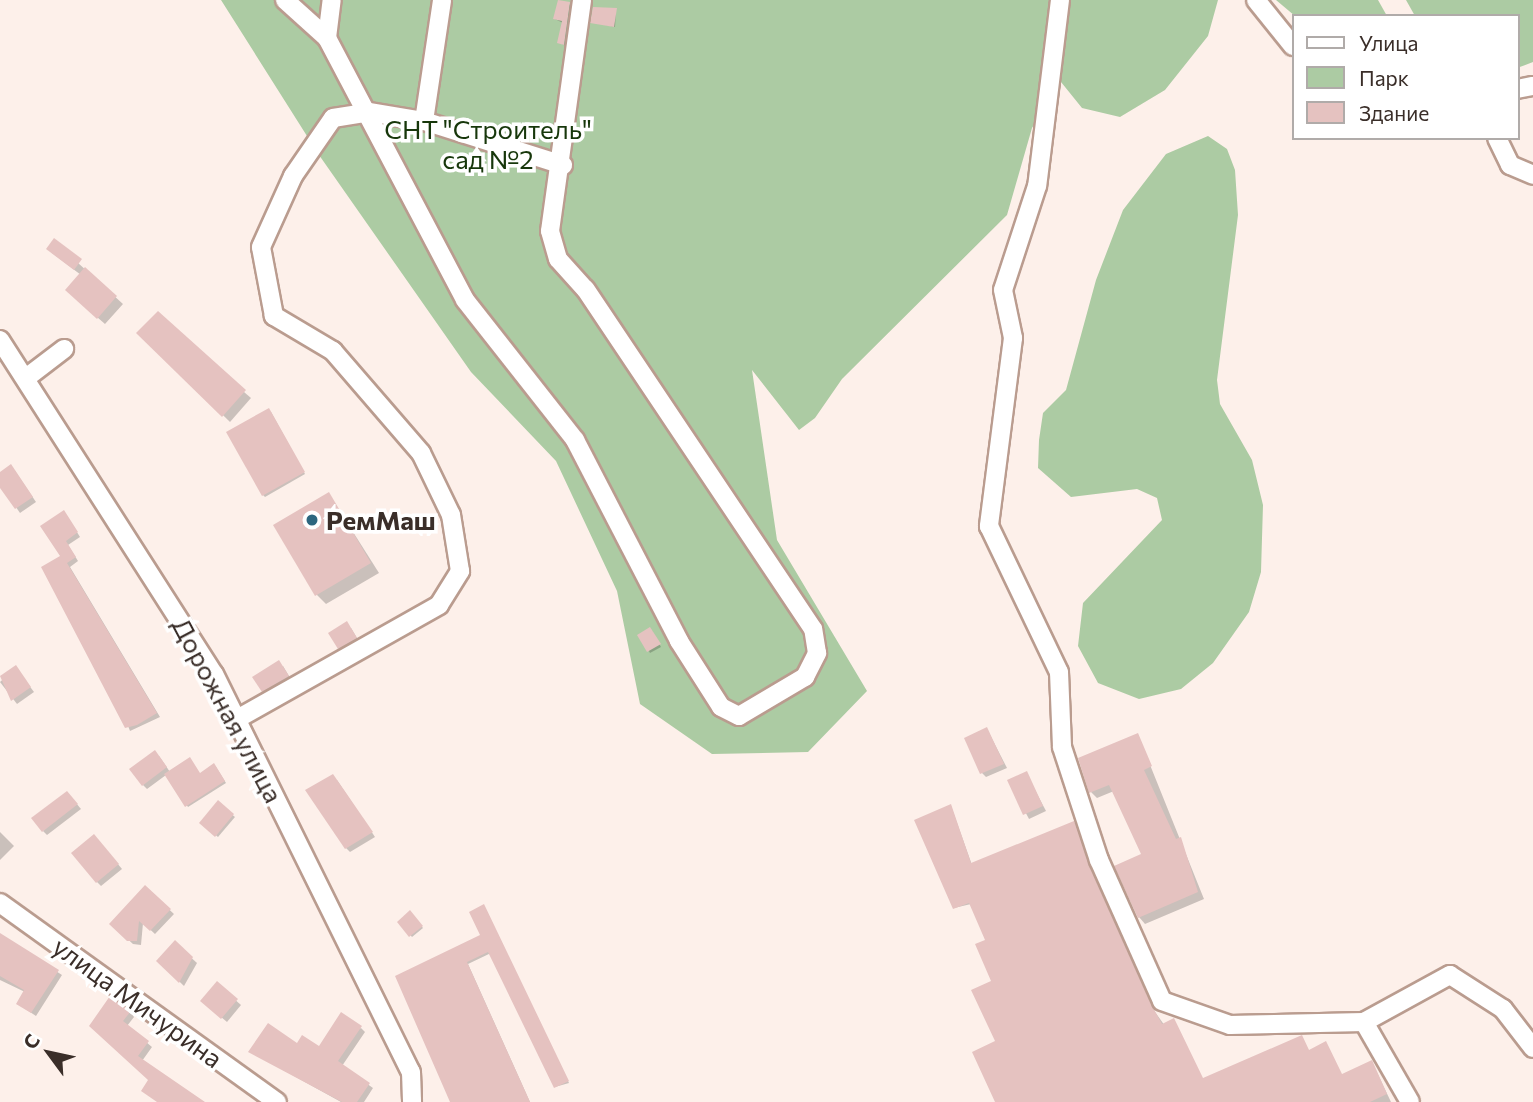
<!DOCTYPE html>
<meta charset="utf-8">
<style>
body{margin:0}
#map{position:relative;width:1533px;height:1102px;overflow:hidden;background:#fdf0ea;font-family:Commissioner,sans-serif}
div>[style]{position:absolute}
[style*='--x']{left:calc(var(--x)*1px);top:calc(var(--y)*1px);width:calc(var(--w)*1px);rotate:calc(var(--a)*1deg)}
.green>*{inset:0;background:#accba3}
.shadow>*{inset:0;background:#0003}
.building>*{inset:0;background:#e5c2c0}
.roads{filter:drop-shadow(2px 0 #ba9c8f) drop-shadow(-2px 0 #ba9c8f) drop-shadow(0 2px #ba9c8f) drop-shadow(0 -2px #ba9c8f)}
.minor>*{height:18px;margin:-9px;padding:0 9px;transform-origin:9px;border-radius:9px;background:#fff}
.dots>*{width:19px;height:19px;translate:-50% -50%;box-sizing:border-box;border:4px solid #fff;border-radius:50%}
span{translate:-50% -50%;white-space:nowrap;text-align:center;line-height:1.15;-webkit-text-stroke:7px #fff;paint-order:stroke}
.park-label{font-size:26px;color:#17370b}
.poi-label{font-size:26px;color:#3a2e29;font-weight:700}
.left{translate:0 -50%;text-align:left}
.street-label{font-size:26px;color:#3a2e29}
.legend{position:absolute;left:1292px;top:14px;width:228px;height:126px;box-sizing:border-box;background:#fff;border:2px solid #b0aba9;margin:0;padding:9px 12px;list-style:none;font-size:21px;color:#3a2e29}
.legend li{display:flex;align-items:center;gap:14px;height:35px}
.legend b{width:35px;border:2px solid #b0aba9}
.north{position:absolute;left:14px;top:1018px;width:70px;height:70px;-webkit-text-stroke:5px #fff;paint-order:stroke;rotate:303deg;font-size:19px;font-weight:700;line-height:28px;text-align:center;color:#3a2e29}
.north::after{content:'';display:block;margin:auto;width:24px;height:32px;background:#3a2e29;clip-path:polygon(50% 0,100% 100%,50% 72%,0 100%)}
</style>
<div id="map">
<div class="green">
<i style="clip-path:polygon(221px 0,1218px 0,1208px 36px,1165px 90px,1120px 117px,1082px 108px,1061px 82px,1032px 128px,1007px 215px,842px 379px,815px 418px,799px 430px,752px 370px,777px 540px,867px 691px,808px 752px,712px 754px,640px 704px,617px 591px,556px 461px,471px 372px,319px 155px)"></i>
<i style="clip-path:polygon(1276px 0,1378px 0,1387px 16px,1295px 16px)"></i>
<i style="clip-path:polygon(1406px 0,1533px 0,1533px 62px,1517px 68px,1517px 16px,1415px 16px)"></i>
<i style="clip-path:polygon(1208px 136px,1227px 149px,1235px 170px,1238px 215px,1217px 380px,1220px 404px,1252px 460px,1263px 505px,1261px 572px,1249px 612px,1213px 663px,1181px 689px,1139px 699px,1098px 683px,1078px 646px,1083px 603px,1162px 520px,1157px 498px,1137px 489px,1071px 497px,1038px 468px,1039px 440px,1043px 413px,1066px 390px,1096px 280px,1123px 210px,1166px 154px)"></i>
</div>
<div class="shadow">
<i style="clip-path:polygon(569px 4px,573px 7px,567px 47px,559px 42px,563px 23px,555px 19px)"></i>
<i style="clip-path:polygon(616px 10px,615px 27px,592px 22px)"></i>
<i style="clip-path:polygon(54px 241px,123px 304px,105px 324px,74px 297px,81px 275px,52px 253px)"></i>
<i style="clip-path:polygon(139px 333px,244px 392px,251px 398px,230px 422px)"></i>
<i style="clip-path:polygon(271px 412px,305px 474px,265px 497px,263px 495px)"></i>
<i style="clip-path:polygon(15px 471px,36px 502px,20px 513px,0 484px,0 474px)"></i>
<i style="clip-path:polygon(329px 494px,379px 573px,326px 604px,317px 595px)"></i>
<i style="clip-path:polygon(67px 516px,80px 537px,68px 545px,78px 561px,70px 567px,160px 717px,130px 731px,62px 556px)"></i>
<i style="clip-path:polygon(351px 628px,360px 643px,344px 652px,340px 648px)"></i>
<i style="clip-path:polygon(652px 631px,661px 647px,650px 653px,640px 636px)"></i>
<i style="clip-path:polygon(283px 666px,292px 681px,267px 695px,263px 691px)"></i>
<i style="clip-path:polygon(16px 668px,34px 692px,17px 704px,0 682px)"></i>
<i style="clip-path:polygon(987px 729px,1007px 768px,986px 777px,982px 773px)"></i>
<i style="clip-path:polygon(1138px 735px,1204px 899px,1145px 924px,1139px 917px,1143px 855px,1114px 791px,1097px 798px,1091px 792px)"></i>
<i style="clip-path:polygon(159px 756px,170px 772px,200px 775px,216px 767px,226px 783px,188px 807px,166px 775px,147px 789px,143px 785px)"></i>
<i style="clip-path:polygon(1026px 773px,1046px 811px,1029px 819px,1009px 781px)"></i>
<i style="clip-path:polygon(337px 780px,375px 837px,350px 852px,346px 848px)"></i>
<i style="clip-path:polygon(71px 797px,81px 809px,47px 835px,43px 831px)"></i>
<i style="clip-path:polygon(218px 803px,235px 817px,218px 837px,201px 823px)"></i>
<i style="clip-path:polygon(951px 806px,972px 865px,1076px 825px,1153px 1009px,1203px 1080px,1301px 1037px,1309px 1051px,1342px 1076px,1373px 1064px,1391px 1102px,997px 1102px,994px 981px,987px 941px,971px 904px,954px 908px)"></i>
<i style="clip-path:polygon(0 832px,14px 846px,0 860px)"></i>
<i style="clip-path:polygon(98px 840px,122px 869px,101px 886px,97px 882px)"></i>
<i style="clip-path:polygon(145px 887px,174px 914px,155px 934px,143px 923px,141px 945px,133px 944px,111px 924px)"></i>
<i style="clip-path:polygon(485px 908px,569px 1083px,555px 1087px,491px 953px,468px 964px,530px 1102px,451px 1102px,397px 976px,482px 936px)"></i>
<i style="clip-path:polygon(410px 913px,423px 928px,412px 937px,399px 922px)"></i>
<i style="clip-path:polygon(0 935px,62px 975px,36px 1016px,18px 1004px,25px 992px,0 980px)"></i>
<i style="clip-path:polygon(175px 943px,197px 963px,184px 986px,158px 961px)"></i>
<i style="clip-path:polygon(217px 984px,241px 1005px,227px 1022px,207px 1005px)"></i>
<i style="clip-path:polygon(130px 1012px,134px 1017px,127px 1026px,152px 1047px,142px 1061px,197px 1102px,158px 1102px,150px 1080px,91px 1026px)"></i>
<i style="clip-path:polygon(361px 1028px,365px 1032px,342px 1066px,373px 1088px,364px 1102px,341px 1102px,251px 1052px,319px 1048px)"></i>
</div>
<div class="building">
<i style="clip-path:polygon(558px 0,570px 2px,564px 45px,557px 43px,562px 21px,553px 19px)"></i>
<i style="clip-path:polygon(593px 7px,617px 8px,614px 27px,590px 23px)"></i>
<i style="clip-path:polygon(54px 238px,82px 259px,74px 270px,46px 249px)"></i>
<i style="clip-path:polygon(85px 267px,117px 296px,97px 319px,65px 290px)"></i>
<i style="clip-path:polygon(158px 311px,246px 390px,222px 417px,136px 333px)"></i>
<i style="clip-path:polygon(269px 408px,305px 472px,262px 496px,226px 432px)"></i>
<i style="clip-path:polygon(11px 464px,33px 497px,15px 509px,0 488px,0 472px)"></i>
<i style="clip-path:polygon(329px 492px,371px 563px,315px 596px,273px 525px)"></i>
<i style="clip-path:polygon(64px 510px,78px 532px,66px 541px,76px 557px,67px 563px,157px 713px,137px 725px,125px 728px,41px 567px,60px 556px,40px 526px)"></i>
<i style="clip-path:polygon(347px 621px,357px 638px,338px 649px,328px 633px)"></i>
<i style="clip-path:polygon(650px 627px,661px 644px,647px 652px,637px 635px)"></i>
<i style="clip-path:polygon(279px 660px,289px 676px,262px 692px,252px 677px)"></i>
<i style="clip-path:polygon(16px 665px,31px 687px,11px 701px,0 676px)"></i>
<i style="clip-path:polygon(987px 727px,1004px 764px,980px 774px,964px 738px)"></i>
<i style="clip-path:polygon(1138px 733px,1152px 766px,1144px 770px,1176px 839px,1181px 837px,1198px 892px,1138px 918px,1114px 866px,1141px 854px,1109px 785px,1089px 793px,1078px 758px)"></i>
<i style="clip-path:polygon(155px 750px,167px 767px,142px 786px,129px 769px)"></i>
<i style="clip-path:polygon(190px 757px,200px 773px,214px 763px,225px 781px,185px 807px,164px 774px)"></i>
<i style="clip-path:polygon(1027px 771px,1043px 806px,1023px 815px,1007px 780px)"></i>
<i style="clip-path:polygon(333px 774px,373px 832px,345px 849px,305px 790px)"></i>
<i style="clip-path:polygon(67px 791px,78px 804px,42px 832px,31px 818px)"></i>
<i style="clip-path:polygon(218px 800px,234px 814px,215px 837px,199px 823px)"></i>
<i style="clip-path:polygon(951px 804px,971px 863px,1074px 821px,1152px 1006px,1162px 1024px,1174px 1018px,1203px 1078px,1302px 1035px,1309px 1050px,1326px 1041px,1342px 1074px,1372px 1060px,1387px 1094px,1370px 1102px,995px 1102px,972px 1052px,995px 1041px,971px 990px,991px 981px,975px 944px,985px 940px,969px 903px,953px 909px,914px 820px)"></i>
<i style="clip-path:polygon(94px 834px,119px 864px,96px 883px,71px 853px)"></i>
<i style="clip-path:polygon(145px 885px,171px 909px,150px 931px,139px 921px,137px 941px,127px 941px,109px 924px)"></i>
<i style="clip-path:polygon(484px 904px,569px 1081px,554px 1088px,488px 952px,467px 962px,530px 1102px,450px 1102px,395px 976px,480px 935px,469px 912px)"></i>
<i style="clip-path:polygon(410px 910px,423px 926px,409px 937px,397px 922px)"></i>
<i style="clip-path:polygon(0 933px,59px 970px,31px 1013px,16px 1004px,24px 990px,0 976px)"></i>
<i style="clip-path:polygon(175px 940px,193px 957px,179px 983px,156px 961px)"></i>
<i style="clip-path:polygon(217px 981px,238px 999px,221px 1019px,200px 1001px)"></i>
<i style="clip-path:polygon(110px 996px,131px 1011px,123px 1021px,149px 1041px,138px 1056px,205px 1102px,157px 1102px,141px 1091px,148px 1080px,89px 1026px)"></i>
<i style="clip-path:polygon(341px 1012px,362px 1026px,338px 1061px,370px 1083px,357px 1102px,342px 1102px,248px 1052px,268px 1023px,297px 1043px,302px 1035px,319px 1046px)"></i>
</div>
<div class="roads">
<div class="minor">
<i style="--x:285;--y:0;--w:57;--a:42.1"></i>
<i style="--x:327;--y:38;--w:296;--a:62.2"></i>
<i style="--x:465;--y:300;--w:178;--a:51.8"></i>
<i style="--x:575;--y:440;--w:226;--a:62.6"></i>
<i style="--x:679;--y:641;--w:78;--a:57.5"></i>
<i style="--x:721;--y:707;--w:20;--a:27"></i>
<i style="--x:739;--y:716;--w:77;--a:-30.6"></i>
<i style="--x:805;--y:677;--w:27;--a:-63"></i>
<i style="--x:817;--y:653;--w:24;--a:-99"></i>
<i style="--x:813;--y:629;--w:409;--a:-123.8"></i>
<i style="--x:585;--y:289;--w:40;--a:-132"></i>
<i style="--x:558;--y:259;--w:29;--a:-106"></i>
<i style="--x:550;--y:231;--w:233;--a:-82.1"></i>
<i style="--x:1060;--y:0;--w:187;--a:97"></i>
<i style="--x:1037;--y:186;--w:109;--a:108.1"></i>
<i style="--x:1003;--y:290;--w:49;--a:78.2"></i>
<i style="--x:1013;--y:338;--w:190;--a:97.3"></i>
<i style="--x:989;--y:526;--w:162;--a:64.4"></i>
<i style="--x:1059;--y:672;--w:75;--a:87.7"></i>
<i style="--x:1062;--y:747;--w:119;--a:71.9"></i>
<i style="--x:1099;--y:860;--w:154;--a:65.9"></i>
<i style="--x:1162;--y:1001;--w:72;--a:19.4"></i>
<i style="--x:1230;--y:1025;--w:134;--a:-1.3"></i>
<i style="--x:1364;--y:1022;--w:98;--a:-28.7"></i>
<i style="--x:1450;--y:975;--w:63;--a:32.7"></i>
<i style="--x:1503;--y:1009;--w:49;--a:52.4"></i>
<i style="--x:1256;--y:0;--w:59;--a:51.2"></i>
<i style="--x:327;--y:38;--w:38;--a:-83"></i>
<i style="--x:1517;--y:89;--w:16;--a:-11"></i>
<i style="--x:424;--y:121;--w:122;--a:-81.5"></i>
<i style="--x:1497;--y:138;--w:30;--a:64"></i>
<i style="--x:1510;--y:165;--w:25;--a:23"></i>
<i style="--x:0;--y:340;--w:397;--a:57.4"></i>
<i style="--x:214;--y:674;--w:444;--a:63.7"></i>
<i style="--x:411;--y:1072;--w:30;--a:88"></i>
<i style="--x:26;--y:378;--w:48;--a:-37.3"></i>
<i style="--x:237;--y:719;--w:232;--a:-29.4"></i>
<i style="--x:439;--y:605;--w:40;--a:-58"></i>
<i style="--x:460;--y:571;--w:57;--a:-99.1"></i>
<i style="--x:451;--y:515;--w:69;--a:-115.8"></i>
<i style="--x:421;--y:453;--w:135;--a:-130.8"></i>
<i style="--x:333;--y:351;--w:69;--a:-149.3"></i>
<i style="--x:274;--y:316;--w:70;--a:-100.7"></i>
<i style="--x:261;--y:247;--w:78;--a:-65.7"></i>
<i style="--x:293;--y:176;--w:70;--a:-55.4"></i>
<i style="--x:333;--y:118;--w:36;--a:-9"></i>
<i style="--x:369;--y:112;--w:56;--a:9.3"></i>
<i style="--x:424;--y:121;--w:146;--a:17.6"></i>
<i style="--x:0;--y:903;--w:341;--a:35.7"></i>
<i style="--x:1364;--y:1022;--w:92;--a:60.1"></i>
</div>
</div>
<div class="dots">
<i style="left:312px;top:520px;background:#2c667f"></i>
</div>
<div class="park-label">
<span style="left:488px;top:144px">СНТ "Строитель"<br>сад №2</span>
</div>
<div class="poi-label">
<span class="left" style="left:326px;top:520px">РемМаш</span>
</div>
<div class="street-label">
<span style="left:228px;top:710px;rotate:62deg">Дорожная улица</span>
<span style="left:138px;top:1002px;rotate:36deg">улица Мичурина</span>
</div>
<ul class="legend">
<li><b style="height:9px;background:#fff"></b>Улица</li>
<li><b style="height:19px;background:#accba3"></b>Парк</li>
<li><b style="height:19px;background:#e5c2c0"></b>Здание</li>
</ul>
<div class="north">С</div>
</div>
